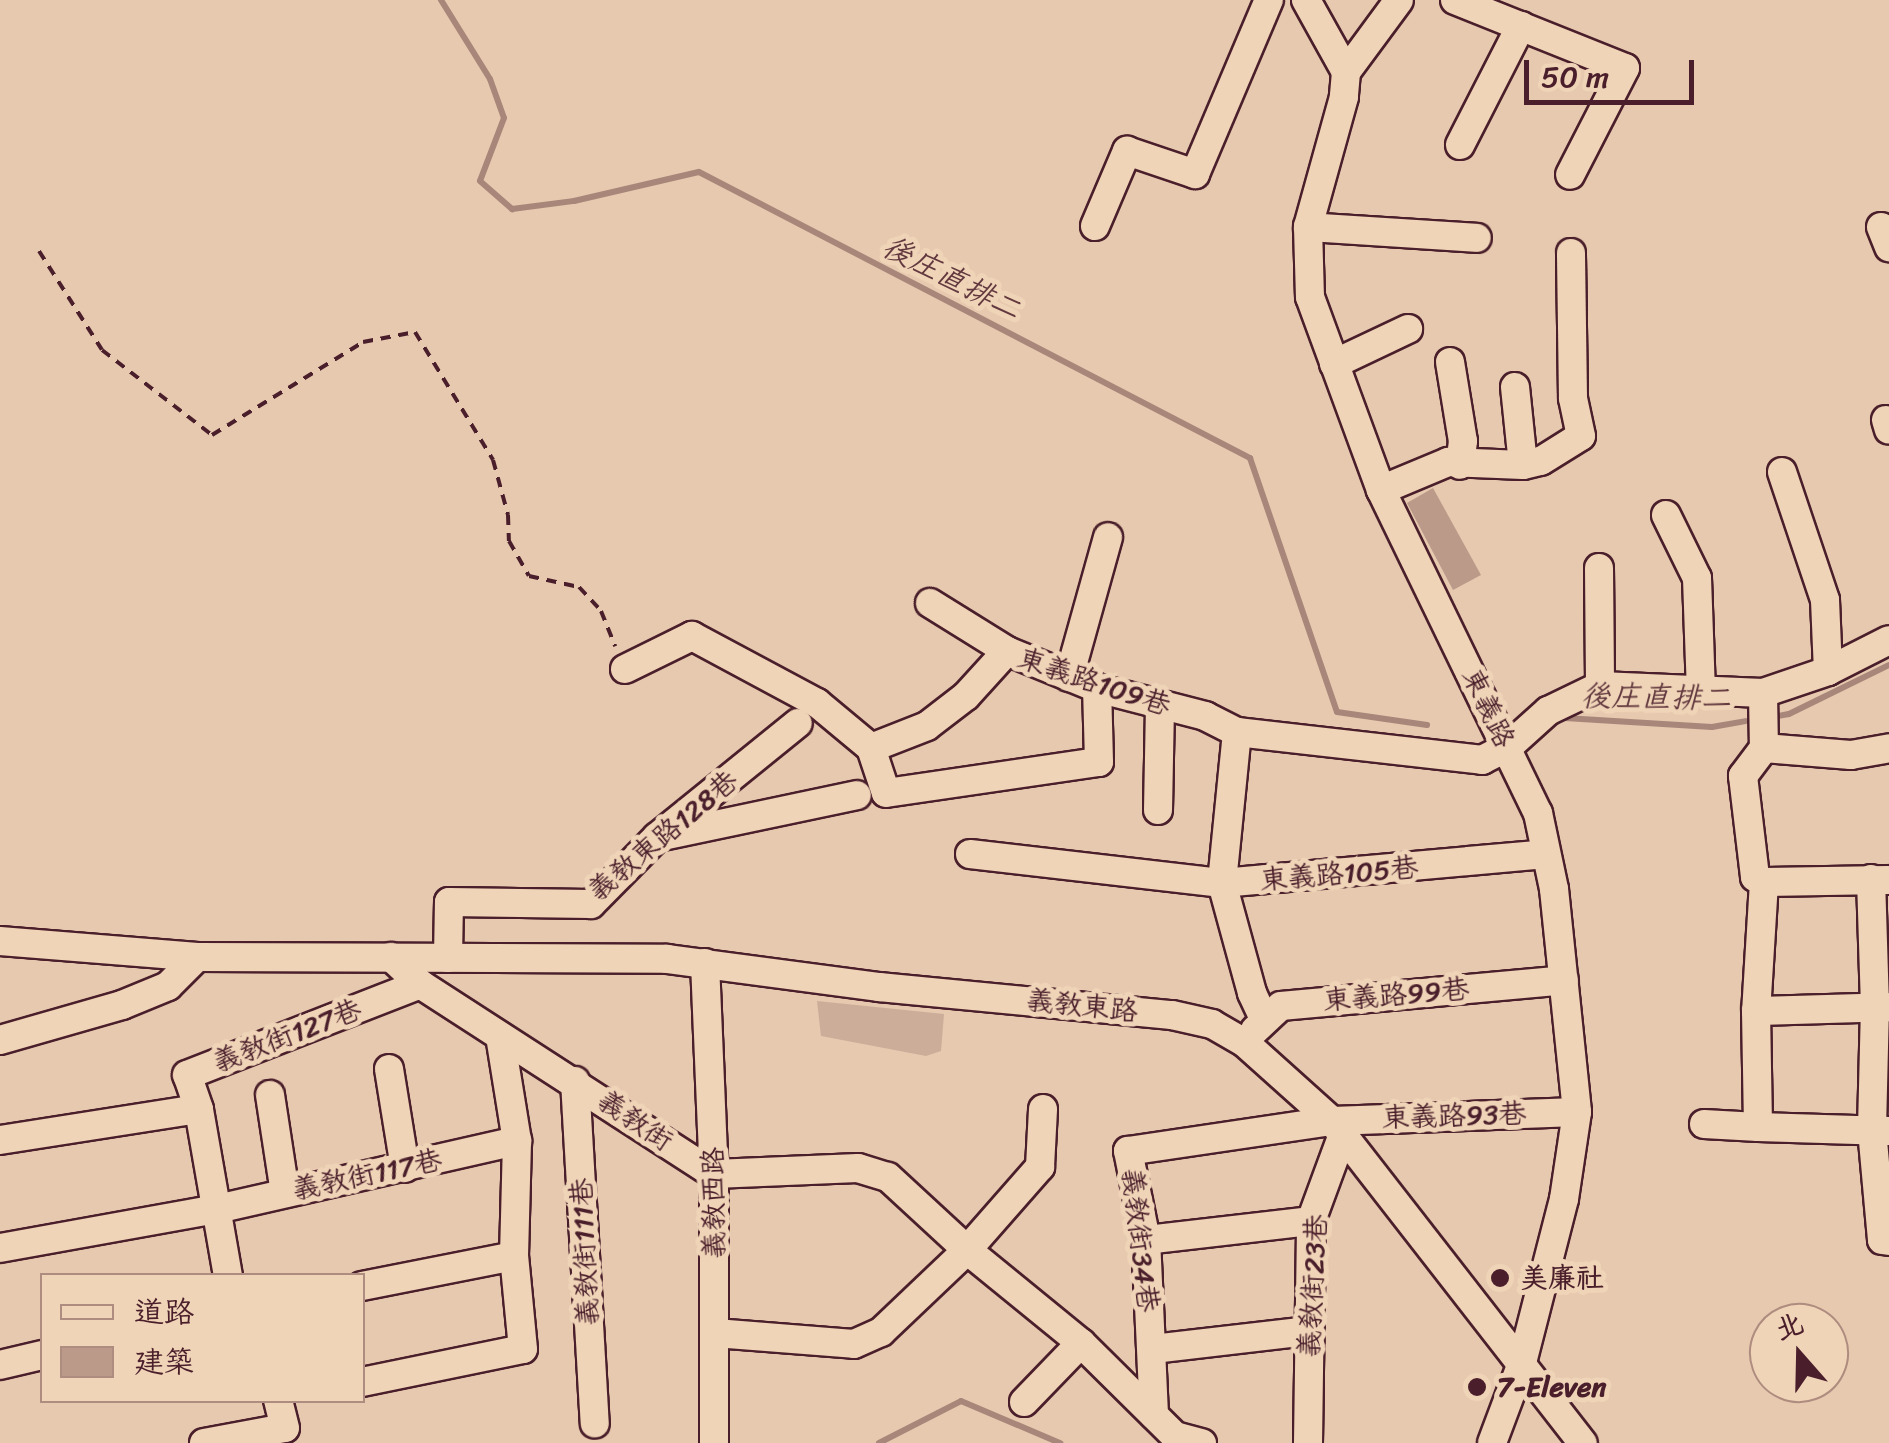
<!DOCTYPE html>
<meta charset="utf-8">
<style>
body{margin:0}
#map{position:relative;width:1889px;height:1443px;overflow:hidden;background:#e6c9af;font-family:Sriracha,"LXGW WenKai TC",sans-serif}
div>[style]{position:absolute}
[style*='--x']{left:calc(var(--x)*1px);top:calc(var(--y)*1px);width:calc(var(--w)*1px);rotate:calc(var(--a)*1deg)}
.green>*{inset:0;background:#ccad99}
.stream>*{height:6px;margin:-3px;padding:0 3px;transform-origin:3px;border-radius:3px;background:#a8867a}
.building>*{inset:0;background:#bb9a8a}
.path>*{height:4px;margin-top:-2px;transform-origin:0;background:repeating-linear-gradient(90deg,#4a1f2b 0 10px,transparent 0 18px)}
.roads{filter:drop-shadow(2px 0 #4a1f2b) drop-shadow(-2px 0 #4a1f2b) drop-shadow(0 2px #4a1f2b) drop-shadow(0 -2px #4a1f2b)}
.minor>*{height:28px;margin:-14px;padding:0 14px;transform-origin:14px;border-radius:14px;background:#f0d4b7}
.dots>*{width:28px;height:28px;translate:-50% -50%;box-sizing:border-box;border:5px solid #f0d4b7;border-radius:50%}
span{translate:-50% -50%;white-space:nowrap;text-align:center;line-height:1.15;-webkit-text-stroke:10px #f0d4b7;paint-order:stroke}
.street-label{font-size:28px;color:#4a1f2b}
.poi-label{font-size:28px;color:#4a1f2b;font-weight:700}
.left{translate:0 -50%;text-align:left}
.water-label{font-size:30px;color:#62393f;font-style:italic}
.legend{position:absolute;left:40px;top:1273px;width:325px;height:130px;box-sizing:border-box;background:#f0d4b7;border:2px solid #ae8c7f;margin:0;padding:12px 18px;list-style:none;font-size:30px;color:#4a1f2b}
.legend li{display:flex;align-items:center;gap:20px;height:50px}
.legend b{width:50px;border:2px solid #ae8c7f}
.north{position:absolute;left:1749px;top:1303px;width:100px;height:100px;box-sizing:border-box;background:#f0d4b7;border:2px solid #ae8c7f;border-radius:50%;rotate:340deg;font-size:28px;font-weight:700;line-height:40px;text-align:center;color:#4a1f2b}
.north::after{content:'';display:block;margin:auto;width:35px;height:45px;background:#4a1f2b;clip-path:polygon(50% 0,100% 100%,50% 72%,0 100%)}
.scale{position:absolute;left:1524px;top:60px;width:170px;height:45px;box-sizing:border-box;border:5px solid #4a1f2b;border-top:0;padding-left:12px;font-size:30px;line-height:35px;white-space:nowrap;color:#4a1f2b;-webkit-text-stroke:8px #f0d4b7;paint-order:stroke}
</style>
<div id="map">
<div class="green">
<i style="clip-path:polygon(817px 1001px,944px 1014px,941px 1051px,926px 1056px,821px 1036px)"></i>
</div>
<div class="stream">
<i style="--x:441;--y:0;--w:93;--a:58.2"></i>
<i style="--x:490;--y:79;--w:41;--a:70.3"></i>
<i style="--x:504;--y:118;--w:67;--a:110.9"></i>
<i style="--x:480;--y:181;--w:43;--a:41.2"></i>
<i style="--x:512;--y:209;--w:63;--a:-7.4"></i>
<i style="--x:574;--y:201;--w:128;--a:-13.1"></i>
<i style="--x:699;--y:172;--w:621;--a:27.43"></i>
<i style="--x:1250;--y:458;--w:268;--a:71.1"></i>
<i style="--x:1337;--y:712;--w:91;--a:8.2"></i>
<i style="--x:1772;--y:717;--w:17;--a:-10"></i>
<i style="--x:1789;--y:714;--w:111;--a:-26.1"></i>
<i style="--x:1565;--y:718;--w:147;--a:3.5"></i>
<i style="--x:1712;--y:727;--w:34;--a:-10"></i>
<i style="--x:879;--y:1443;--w:92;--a:-27.1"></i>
<i style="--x:961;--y:1401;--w:108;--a:23"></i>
</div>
<div class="building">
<i style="clip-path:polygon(1433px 488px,1481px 575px,1453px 590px,1407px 503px)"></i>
</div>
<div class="path">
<i style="--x:39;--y:251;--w:117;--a:57.5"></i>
<i style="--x:102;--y:350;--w:139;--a:37.7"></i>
<i style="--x:212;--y:435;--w:177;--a:-31.6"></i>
<i style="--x:363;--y:342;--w:53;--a:-10.9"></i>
<i style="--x:415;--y:332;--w:150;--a:58.6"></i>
<i style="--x:493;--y:460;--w:57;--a:74.7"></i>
<i style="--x:508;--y:515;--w:26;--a:88"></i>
<i style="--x:509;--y:541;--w:40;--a:60.3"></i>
<i style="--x:529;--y:576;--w:51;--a:12.4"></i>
<i style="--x:579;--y:587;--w:33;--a:47"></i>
<i style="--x:601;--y:611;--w:38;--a:68"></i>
</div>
<div class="roads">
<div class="minor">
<i style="--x:1306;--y:0;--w:82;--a:60.9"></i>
<i style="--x:1346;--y:72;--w:25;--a:95"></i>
<i style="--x:1344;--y:97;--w:135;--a:105.5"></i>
<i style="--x:1308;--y:227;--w:70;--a:88.4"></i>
<i style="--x:1310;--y:297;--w:206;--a:69.8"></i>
<i style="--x:1381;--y:490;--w:359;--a:64.1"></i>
<i style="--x:1538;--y:813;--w:78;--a:78.1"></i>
<i style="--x:1554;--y:889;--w:224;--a:84.1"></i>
<i style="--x:1577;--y:1112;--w:88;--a:98.5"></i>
<i style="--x:1564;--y:1199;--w:169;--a:104.4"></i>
<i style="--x:1522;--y:1363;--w:85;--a:110.6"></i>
<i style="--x:1455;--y:0;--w:183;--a:21.8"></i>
<i style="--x:1625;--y:68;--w:120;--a:117.2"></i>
<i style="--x:1346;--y:72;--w:89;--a:-53.6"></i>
<i style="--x:1460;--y:145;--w:134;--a:-62.9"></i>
<i style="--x:1095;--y:226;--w:82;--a:-66.9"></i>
<i style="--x:1127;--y:151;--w:72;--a:18.7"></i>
<i style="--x:1195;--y:174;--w:189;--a:-67"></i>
<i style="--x:1308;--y:227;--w:169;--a:3.7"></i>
<i style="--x:1881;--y:227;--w:22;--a:68"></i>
<i style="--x:1450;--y:362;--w:80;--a:80.7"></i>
<i style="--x:1463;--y:441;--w:24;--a:97"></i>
<i style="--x:1334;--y:364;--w:82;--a:-25.3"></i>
<i style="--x:1515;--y:387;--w:78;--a:84.1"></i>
<i style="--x:1886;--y:420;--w:10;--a:73"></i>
<i style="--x:1782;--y:472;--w:135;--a:71.4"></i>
<i style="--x:1825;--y:600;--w:71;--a:87.6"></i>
<i style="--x:1381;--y:490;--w:73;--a:-22.7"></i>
<i style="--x:1448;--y:462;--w:75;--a:2.3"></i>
<i style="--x:1523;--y:465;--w:18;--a:-13"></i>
<i style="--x:1541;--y:461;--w:47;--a:-32"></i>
<i style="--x:1581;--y:436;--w:39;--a:-102"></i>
<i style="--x:1573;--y:398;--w:145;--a:-90.8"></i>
<i style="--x:1666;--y:515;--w:70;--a:63.8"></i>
<i style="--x:1697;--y:578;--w:112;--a:88"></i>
<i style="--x:1599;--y:568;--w:118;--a:89.5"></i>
<i style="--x:930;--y:603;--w:91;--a:31.9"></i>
<i style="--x:625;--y:669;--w:75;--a:-26.2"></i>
<i style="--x:692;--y:636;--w:142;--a:28.2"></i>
<i style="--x:817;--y:703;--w:70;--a:39.8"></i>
<i style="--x:871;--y:748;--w:60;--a:-21.4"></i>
<i style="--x:927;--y:726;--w:49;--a:-37.6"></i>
<i style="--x:966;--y:696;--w:61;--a:-47.7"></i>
<i style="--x:1007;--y:651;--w:97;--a:22.3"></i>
<i style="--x:1097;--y:688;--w:112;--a:14.5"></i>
<i style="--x:1205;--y:716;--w:36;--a:27"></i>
<i style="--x:1237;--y:732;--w:247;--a:6.5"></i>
<i style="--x:1482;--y:760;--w:29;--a:-27"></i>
<i style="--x:1508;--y:747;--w:54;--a:-42"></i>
<i style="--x:1548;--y:711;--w:58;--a:-25.7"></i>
<i style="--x:1600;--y:686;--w:163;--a:2.5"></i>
<i style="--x:1763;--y:693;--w:69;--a:-18.7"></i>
<i style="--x:1828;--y:671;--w:68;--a:-26.9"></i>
<i style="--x:1069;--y:677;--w:145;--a:-74.4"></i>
<i style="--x:1763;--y:693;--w:55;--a:89"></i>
<i style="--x:1764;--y:748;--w:35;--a:127"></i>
<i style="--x:1743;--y:776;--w:102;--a:83.2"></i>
<i style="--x:1755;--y:877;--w:10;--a:29"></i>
<i style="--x:1764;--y:882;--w:129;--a:93.5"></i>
<i style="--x:1756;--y:1011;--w:116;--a:89"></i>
<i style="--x:1758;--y:1127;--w:131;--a:1.7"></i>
<i style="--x:1237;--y:732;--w:152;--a:95.7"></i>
<i style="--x:1222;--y:883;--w:325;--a:-5.1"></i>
<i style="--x:871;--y:748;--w:47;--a:71.6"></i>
<i style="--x:886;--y:793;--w:215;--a:-8.3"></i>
<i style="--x:1099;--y:762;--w:74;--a:-91.5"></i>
<i style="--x:1764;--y:748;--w:87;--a:4.6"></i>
<i style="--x:1851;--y:755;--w:39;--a:-10"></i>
<i style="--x:1158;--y:810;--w:104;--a:-88.9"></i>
<i style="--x:663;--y:836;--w:198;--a:-11.9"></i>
<i style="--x:970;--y:854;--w:254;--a:6.6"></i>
<i style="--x:1222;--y:883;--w:114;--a:74.7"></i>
<i style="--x:1252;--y:993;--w:26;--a:65"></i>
<i style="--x:1871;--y:879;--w:127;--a:88.2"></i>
<i style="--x:1875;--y:1006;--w:124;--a:91.4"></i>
<i style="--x:1872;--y:1130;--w:110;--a:84.8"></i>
<i style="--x:1882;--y:1240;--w:7;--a:8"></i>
<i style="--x:1764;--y:882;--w:124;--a:-0.9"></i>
<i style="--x:0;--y:941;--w:198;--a:4.6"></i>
<i style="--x:197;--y:957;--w:470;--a:0.2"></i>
<i style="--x:667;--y:959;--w:214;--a:7.5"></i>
<i style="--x:879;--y:987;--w:294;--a:5.5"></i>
<i style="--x:1172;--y:1015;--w:41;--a:12.7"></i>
<i style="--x:1212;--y:1024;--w:38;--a:30"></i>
<i style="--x:1245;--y:1043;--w:117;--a:41.9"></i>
<i style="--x:1332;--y:1121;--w:408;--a:52.1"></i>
<i style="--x:391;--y:957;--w:40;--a:43"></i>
<i style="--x:420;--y:984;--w:350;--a:32.9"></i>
<i style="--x:714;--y:1174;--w:144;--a:-2.4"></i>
<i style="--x:858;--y:1168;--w:31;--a:17"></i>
<i style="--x:888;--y:1177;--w:108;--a:42.7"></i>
<i style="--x:967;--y:1250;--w:147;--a:39.2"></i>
<i style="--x:1081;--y:1343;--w:132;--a:44.7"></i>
<i style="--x:1175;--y:1436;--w:28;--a:15"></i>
<i style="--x:448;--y:958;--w:56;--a:-89"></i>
<i style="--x:449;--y:902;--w:142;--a:0.8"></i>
<i style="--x:591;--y:904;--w:94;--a:-45.4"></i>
<i style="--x:657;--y:837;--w:181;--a:-39"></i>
<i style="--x:705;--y:963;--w:211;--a:87.6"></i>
<i style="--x:714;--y:1174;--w:269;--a:90"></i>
<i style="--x:1756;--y:1011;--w:133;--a:-1.7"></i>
<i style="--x:1255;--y:1030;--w:35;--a:-43"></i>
<i style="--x:1281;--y:1006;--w:284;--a:-5.2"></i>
<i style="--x:0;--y:1040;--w:127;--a:-16"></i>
<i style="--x:122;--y:1005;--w:50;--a:-22.4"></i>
<i style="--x:168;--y:986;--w:41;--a:-45"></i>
<i style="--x:389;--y:1069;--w:100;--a:80.8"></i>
<i style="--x:575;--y:1081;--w:343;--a:86.7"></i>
<i style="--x:270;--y:1095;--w:99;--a:81.3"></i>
<i style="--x:1704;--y:1124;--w:54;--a:3.2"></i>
<i style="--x:0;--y:1140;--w:201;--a:-8.9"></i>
<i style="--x:1146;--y:1240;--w:166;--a:-6.6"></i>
<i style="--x:0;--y:1248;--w:220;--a:-10.2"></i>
<i style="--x:217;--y:1209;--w:308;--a:-12.8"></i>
<i style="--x:228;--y:1276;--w:169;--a:-99.9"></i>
<i style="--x:199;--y:1109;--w:36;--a:-109"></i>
<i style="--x:187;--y:1075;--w:250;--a:-21.3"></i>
<i style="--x:362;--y:1286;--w:155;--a:-11.2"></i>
<i style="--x:514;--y:1256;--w:115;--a:-88.5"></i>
<i style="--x:517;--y:1141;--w:106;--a:-99.2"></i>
<i style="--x:715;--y:1333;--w:139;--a:4.5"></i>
<i style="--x:854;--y:1344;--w:30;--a:-24"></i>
<i style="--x:881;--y:1332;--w:119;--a:-43.6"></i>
<i style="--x:967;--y:1250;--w:111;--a:-48.7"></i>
<i style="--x:1040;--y:1167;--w:58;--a:-87"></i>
<i style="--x:1153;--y:1349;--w:157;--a:-6.6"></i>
<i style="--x:0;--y:1365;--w:43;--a:-13.4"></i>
<i style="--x:362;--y:1382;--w:164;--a:-11.6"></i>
<i style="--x:523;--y:1349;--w:93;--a:-95.5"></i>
<i style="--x:1024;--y:1402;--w:82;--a:-46"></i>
<i style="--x:1154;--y:1415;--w:175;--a:-92.6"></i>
<i style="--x:1146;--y:1240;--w:91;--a:-101.4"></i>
<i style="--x:1128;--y:1151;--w:206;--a:-8.4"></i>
<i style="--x:1332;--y:1121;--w:245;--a:-2.1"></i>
<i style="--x:204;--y:1443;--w:82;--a:-10.5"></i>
<i style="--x:285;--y:1428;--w:29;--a:-104"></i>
<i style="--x:1308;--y:1443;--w:222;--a:-89.2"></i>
<i style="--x:1311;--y:1221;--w:93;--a:-69.8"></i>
</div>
</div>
<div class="dots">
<i style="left:1500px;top:1278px;background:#4a1f2b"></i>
<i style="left:1477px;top:1387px;background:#4a1f2b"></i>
</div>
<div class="street-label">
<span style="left:1094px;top:682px;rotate:18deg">東義路109巷</span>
<span style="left:1488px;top:708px;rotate:64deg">東義路</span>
<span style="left:663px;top:836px;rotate:-40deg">義教東路128巷</span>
<span style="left:1339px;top:874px;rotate:-5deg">東義路105巷</span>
<span style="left:1396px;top:995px;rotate:-5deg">東義路99巷</span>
<span style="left:1082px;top:1006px;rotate:6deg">義教東路</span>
<span style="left:287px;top:1036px;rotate:-21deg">義教街127巷</span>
<span style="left:1454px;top:1116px;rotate:-2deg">東義路93巷</span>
<span style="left:635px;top:1121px;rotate:34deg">義教街</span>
<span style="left:367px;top:1175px;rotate:-12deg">義教街117巷</span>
<span style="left:714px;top:1203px;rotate:-91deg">義教西路</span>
<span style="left:1140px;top:1240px;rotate:83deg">義教街34巷</span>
<span style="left:585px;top:1252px;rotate:-93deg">義教街111巷</span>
<span style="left:1313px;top:1286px;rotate:-87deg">義教街23巷</span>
</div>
<div class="poi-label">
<span class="left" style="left:1520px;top:1278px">美廉社</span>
<span class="left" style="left:1497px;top:1387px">7-Eleven</span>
</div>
<div class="water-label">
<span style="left:952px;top:278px;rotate:27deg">後庄直排二</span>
<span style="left:1656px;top:697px;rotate:1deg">後庄直排二</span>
</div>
<ul class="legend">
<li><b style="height:12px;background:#f0d4b7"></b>道路</li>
<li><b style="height:28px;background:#bb9a8a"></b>建築</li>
</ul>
<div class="north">北</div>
<div class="scale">50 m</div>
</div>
